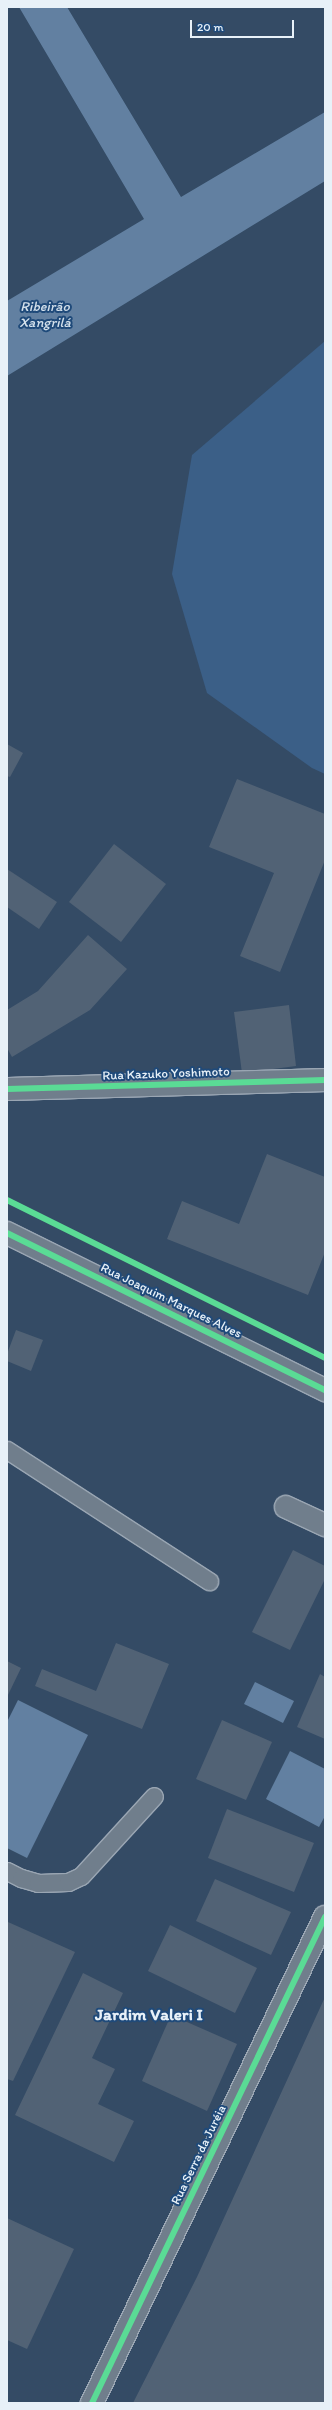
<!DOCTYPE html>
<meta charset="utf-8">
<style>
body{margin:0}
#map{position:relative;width:332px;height:2410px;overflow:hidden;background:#344b65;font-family:Itim,sans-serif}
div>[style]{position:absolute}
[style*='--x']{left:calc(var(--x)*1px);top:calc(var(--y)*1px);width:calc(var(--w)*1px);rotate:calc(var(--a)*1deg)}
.green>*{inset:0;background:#3b5f87}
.water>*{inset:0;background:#6280a1}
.building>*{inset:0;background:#516275}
.roads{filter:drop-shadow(1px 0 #9aa6b3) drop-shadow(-1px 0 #9aa6b3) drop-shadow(0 1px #9aa6b3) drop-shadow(0 -1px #9aa6b3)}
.lane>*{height:17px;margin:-8.5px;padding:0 8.5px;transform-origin:8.5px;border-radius:8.5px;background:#707e8c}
.street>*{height:22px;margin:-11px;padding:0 11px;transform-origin:11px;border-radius:11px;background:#707e8c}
.cycleway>*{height:6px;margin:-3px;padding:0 3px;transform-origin:3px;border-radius:3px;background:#5adb95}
span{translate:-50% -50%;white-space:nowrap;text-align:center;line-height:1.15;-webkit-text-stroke:4px #1f4a7a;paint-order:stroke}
.street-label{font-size:13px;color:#e8f1f8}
.water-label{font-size:14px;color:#d4e1ec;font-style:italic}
.district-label{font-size:17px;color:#e8f1f8;font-weight:700}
.frame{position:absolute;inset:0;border:8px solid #e8f1f8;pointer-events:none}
.scale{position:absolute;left:190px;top:20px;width:104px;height:18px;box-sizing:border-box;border:2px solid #e8f1f8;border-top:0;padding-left:5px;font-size:12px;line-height:14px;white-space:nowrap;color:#e8f1f8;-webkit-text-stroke:3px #1f4a7a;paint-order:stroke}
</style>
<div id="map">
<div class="green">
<i style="clip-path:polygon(325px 341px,325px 774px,312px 768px,207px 693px,172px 574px,192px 455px)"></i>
</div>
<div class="water">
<i style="clip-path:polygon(19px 7px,67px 7px,181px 197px,325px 112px,325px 181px,7px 376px,7px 301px,144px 219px)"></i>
<i style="clip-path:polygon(255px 1682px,294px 1701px,283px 1723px,244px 1704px)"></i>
<i style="clip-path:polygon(18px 1700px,88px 1735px,27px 1858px,7px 1848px,7px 1722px)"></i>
<i style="clip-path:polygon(290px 1751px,325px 1769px,325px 1816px,319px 1827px,266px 1799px)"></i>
</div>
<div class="building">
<i style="clip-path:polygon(7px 744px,23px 753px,10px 777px,7px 776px)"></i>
<i style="clip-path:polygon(237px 779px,325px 814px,325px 860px,280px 972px,240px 956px,274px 873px,209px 847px)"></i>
<i style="clip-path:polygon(114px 844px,166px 884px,121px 942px,69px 902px)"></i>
<i style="clip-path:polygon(7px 869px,57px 902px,39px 929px,7px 907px)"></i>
<i style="clip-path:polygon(88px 935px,127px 969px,90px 1010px,12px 1057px,7px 1048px,7px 1010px,38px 991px)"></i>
<i style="clip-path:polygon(289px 1005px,296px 1066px,242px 1073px,234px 1012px)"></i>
<i style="clip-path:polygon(267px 1154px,325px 1177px,325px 1252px,308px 1295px,167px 1239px,182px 1201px,239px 1224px)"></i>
<i style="clip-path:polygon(16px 1330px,43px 1340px,31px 1371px,7px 1361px,7px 1354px)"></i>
<i style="clip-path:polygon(293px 1550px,325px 1566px,325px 1579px,290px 1650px,252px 1632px)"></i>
<i style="clip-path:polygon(116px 1643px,169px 1664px,142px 1729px,35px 1686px,42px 1669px,96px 1691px)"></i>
<i style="clip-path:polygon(7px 1661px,21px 1668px,7px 1697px)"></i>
<i style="clip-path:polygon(320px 1674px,325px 1677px,325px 1739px,297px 1727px)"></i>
<i style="clip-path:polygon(222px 1720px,272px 1742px,246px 1800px,196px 1779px)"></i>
<i style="clip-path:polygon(227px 1809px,314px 1843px,294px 1892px,208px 1858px)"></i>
<i style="clip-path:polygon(215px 1879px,291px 1912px,271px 1955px,196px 1921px)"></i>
<i style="clip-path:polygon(8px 1922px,75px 1952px,13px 2081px,7px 2079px)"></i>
<i style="clip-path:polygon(170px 1925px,257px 1968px,235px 2013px,148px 1971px)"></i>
<i style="clip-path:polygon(83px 1973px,123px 1993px,92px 2058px,115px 2069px,98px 2104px,134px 2121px,114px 2162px,15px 2115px)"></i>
<i style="clip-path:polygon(325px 1997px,325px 2403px,133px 2403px,197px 2277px)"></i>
<i style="clip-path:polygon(171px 2015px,237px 2044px,207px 2111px,142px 2081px)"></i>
<i style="clip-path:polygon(7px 2218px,74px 2249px,27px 2349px,7px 2340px)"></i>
</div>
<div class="roads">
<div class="lane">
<i style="--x:7;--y:1450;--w:241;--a:33"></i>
<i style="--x:7;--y:1871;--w:16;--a:27"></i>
<i style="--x:21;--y:1878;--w:18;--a:16"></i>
<i style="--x:38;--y:1883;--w:30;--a:-2"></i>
<i style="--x:68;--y:1882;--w:14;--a:-25"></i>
<i style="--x:81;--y:1876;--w:108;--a:-47.6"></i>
</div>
<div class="street">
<i style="--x:7;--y:1089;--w:318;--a:-1.6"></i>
<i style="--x:7;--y:1233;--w:355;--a:26.3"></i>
<i style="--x:286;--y:1507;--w:43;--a:24.8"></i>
<i style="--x:92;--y:2403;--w:539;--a:-64.39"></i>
</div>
</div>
<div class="cycleway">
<i style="--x:7;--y:1089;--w:318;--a:-1.6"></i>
<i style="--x:7;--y:1200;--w:355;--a:26.4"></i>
<i style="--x:7;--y:1233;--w:355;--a:26.3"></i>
<i style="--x:92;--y:2403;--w:539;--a:-64.39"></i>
</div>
<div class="street-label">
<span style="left:166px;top:1074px;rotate:-2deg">Rua Kazuko Yoshimoto</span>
<span style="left:171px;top:1301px;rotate:26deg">Rua Joaquim Marques Alves</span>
<span style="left:199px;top:2155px;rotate:-64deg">Rua Serra da Juréia</span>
</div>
<div class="water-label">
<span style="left:45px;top:315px">Ribeirão<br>Xangrilá</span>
</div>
<div class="district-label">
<span style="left:149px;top:2015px">Jardim Valeri I</span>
</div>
<div class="frame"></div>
<div class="scale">20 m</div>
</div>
